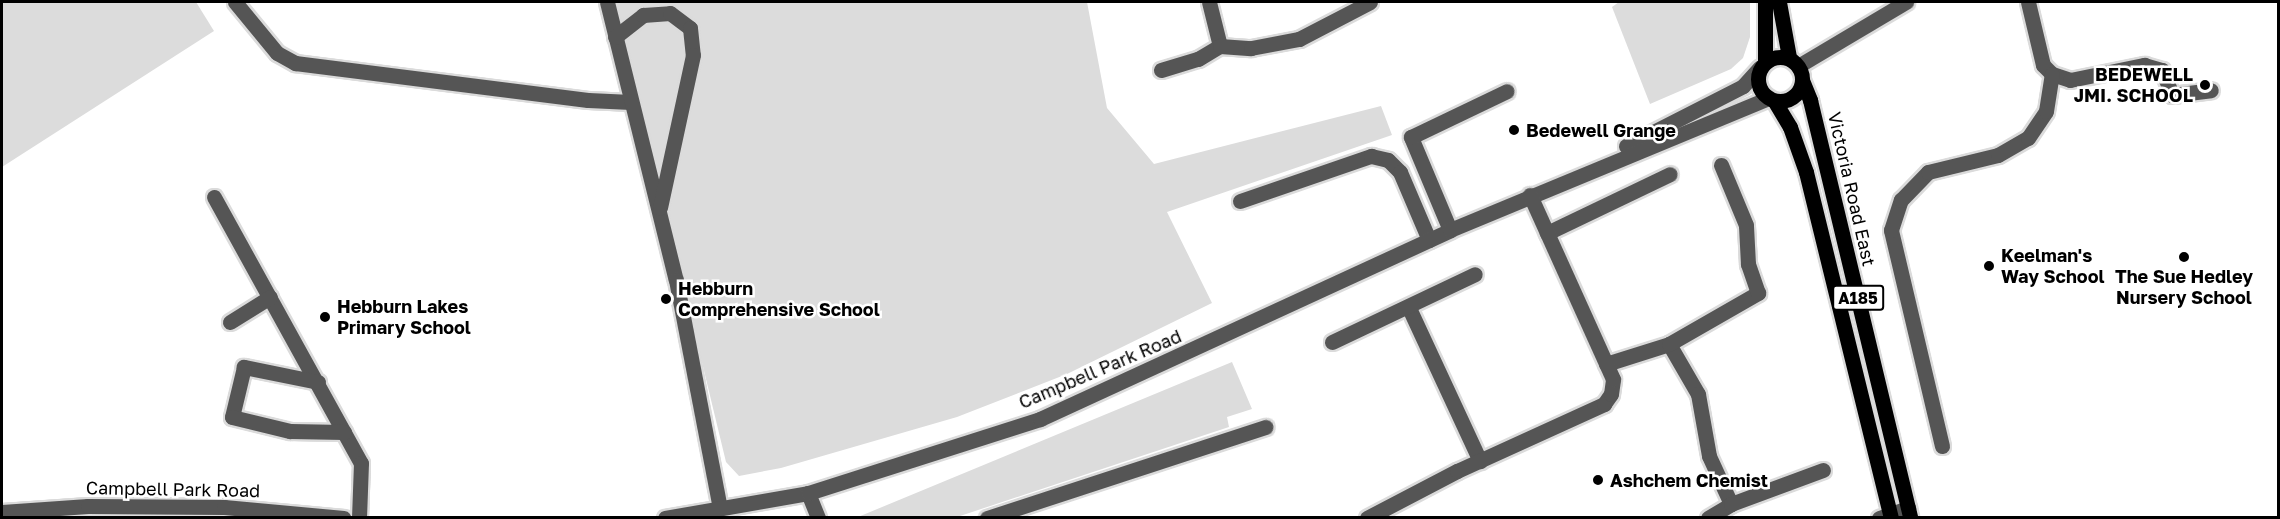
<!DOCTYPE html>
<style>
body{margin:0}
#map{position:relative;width:2280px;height:519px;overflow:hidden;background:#fff;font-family:"Golos Text",sans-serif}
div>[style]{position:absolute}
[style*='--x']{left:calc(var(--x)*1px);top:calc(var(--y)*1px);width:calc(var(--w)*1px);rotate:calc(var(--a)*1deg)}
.green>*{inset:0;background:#dcdcdc}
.roads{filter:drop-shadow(2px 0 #dbdbdb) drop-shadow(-2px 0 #dbdbdb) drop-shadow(0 2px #dbdbdb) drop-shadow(0 -2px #dbdbdb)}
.minor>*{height:15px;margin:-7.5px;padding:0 7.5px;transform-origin:7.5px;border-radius:7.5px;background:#555}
.major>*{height:15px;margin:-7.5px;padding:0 7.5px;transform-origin:7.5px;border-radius:7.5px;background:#000}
.major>.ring{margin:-7.5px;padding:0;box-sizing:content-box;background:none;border:15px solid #000;border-radius:50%}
.dots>*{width:16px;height:16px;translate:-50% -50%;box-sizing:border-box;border:3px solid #fff;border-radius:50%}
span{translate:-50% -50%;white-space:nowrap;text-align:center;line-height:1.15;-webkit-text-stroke:5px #fff;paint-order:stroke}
.shield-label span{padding:2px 4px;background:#fff;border:2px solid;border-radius:4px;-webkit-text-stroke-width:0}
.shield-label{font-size:16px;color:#000;font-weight:700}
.poi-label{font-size:18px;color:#000;font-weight:700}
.right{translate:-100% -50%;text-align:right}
.left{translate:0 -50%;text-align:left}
.street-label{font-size:18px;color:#000}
.frame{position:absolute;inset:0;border:3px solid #000;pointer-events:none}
</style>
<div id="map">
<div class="green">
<i style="clip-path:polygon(2px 2px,196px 2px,214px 31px,2px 167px)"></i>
<i style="clip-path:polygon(615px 2px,1087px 2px,1107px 108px,1154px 164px,1381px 106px,1392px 135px,1167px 212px,1212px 303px,1067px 374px,957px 417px,781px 468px,739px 476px,726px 462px)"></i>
<i style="clip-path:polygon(1619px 2px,1750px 2px,1750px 37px,1743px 58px,1731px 69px,1650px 104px,1612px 7px)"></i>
<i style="clip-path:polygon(1232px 362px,1252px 409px,1227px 417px,1229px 427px,957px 517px,858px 517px)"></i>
</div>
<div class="roads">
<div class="minor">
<i style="--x:235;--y:2;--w:66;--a:50.5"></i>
<i style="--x:277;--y:53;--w:21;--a:29"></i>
<i style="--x:295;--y:63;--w:295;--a:7.2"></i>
<i style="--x:588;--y:100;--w:43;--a:2.7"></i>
<i style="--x:607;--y:2;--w:286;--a:76.1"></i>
<i style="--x:676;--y:280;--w:232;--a:79.1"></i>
<i style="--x:1209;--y:2;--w:45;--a:76"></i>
<i style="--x:2028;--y:2;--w:65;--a:76.6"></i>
<i style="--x:2043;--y:65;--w:13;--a:45"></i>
<i style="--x:2052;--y:74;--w:19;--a:18"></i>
<i style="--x:2070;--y:80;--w:76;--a:-11.5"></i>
<i style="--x:2144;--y:65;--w:19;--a:16"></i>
<i style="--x:2162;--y:70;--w:27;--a:68"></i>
<i style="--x:2172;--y:95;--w:39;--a:-7"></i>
<i style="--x:615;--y:37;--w:36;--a:-38"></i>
<i style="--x:643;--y:15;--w:27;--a:-4"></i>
<i style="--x:670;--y:13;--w:25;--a:37"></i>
<i style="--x:690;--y:28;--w:27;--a:84"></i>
<i style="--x:693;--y:55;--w:156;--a:102.2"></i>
<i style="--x:1798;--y:66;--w:126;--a:-30.7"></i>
<i style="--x:1161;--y:70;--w:39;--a:-17"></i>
<i style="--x:1198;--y:59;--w:26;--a:-31"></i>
<i style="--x:1220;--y:46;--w:31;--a:4"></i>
<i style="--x:1251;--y:48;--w:49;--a:-10.6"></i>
<i style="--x:1299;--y:39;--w:80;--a:-27.5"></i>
<i style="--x:1626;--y:146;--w:131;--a:-27.1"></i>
<i style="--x:1743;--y:86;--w:25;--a:-48"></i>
<i style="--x:214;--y:197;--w:304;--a:61.1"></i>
<i style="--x:361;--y:463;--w:55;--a:92.1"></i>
<i style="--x:1240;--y:201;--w:139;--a:-19"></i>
<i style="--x:1371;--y:156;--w:17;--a:13"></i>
<i style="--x:1388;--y:160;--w:17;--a:45"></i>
<i style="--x:1400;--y:172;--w:74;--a:66.9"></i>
<i style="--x:1450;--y:230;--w:101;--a:-112.8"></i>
<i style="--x:1411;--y:137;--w:106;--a:-25.6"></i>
<i style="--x:1547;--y:233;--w:136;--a:-25.6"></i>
<i style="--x:1409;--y:308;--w:169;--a:65.1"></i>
<i style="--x:230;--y:322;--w:47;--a:-32"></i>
<i style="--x:1332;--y:342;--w:158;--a:-25.4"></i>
<i style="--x:1669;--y:344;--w:58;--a:59.9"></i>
<i style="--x:1698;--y:394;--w:63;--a:79.9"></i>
<i style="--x:1709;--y:456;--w:53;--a:65.4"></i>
<i style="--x:1606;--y:364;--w:66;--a:-17.6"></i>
<i style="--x:1669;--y:344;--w:103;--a:-29.8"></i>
<i style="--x:1758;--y:293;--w:31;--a:-109"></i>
<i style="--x:1748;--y:264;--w:39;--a:-93"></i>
<i style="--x:1746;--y:225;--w:65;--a:-112.6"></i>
<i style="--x:318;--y:382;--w:76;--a:-168.5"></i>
<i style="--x:244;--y:367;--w:51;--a:103.5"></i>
<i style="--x:232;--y:417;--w:60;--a:13.6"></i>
<i style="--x:290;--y:431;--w:54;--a:1.1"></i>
<i style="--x:1942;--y:446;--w:222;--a:-103.3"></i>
<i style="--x:1891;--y:230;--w:32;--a:-72"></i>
<i style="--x:1901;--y:200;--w:39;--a:-46"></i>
<i style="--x:1928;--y:172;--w:72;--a:-13.7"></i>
<i style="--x:1998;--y:155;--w:34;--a:-30"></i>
<i style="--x:2028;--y:138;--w:32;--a:-56"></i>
<i style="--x:2046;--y:111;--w:37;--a:-81"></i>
<i style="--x:808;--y:493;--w:27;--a:68"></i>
<i style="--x:2;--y:512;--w:86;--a:-4"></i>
<i style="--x:88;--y:506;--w:136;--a:0.4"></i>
<i style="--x:224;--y:507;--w:120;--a:5.3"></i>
<i style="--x:665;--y:518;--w:145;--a:-9.9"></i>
<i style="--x:808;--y:493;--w:244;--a:-17.7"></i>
<i style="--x:1040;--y:419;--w:451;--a:-24.7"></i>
<i style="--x:1450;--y:230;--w:345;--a:-22.5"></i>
<i style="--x:987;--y:518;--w:293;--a:-18.1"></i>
<i style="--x:1367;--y:518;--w:102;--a:-27.6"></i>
<i style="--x:1457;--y:471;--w:162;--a:-24.5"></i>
<i style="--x:1604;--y:404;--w:12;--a:-55"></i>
<i style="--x:1611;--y:394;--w:15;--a:-82"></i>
<i style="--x:1613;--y:379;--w:202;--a:-114.3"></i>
<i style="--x:1708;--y:518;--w:27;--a:-31"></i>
<i style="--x:1731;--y:504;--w:98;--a:-20.3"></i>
<i style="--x:1879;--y:518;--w:31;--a:-19"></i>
</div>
<div class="major">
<i style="--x:1779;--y:2;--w:56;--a:79.7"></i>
<i class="ring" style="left:1758px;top:57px;width:29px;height:29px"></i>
<i style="--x:1765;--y:62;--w:60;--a:-90"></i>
<i style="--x:1802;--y:80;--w:22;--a:68"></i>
<i style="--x:1810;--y:100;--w:430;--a:76.5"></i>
<i style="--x:1775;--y:102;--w:29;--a:59"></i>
<i style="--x:1790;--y:127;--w:48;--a:70.4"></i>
<i style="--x:1806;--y:172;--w:356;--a:76.2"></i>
</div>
</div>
<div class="dots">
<i style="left:2205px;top:85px;background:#000"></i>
<i style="left:1514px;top:130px;background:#000"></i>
<i style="left:2184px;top:257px;background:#000"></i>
<i style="left:1989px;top:266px;background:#000"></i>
<i style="left:666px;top:299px;background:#000"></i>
<i style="left:325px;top:317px;background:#000"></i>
<i style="left:1598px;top:480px;background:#000"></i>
</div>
<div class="shield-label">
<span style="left:1858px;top:298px">A185</span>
</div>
<div class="poi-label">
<span class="right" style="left:2193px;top:85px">BEDEWELL<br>JMI. SCHOOL</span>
<span class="left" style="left:1526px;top:130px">Bedewell Grange</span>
<span class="left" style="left:2001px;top:266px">Keelman's<br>Way School</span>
<span style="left:2184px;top:287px">The Sue Hedley<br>Nursery School</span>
<span class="left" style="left:678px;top:299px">Hebburn<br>Comprehensive School</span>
<span class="left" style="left:337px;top:317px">Hebburn Lakes<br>Primary School</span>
<span class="left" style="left:1610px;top:480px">Ashchem Chemist</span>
</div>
<div class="street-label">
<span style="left:1852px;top:189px;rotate:77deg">Victoria Road East</span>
<span style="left:1100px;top:369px;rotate:-23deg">Campbell Park Road</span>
<span style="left:173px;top:489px;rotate:1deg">Campbell Park Road</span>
</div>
<div class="frame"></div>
</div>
